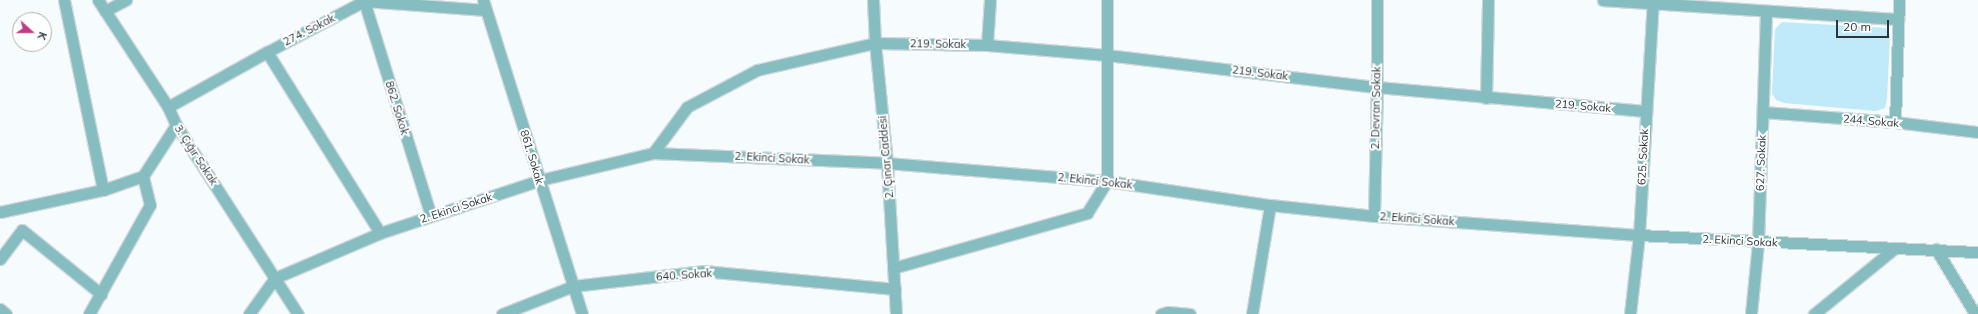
<!DOCTYPE html>
<meta charset="utf-8">
<style>
body{margin:0}
#map{position:relative;width:1978px;height:314px;overflow:hidden;background:#f6fcfe;font-family:Mulish,sans-serif}
div>[style]{position:absolute}
[style*='--x']{left:calc(var(--x)*1px);top:calc(var(--y)*1px);width:calc(var(--w)*1px);rotate:calc(var(--a)*1deg)}
.green>*{inset:0;background:#c0e9fa}
.roads{filter:drop-shadow(1px 0 #d1d8db) drop-shadow(-1px 0 #d1d8db) drop-shadow(0 1px #d1d8db) drop-shadow(0 -1px #d1d8db)}
.minor>*{height:11px;margin:-5.5px;padding:0 5.5px;transform-origin:5.5px;border-radius:5.5px;background:#86bdc0}
.tertiary>*{height:11px;margin:-5.5px;padding:0 5.5px;transform-origin:5.5px;border-radius:5.5px;background:#86bdc0}
span{translate:-50% -50%;white-space:nowrap;text-align:center;line-height:1.15;-webkit-text-stroke:4px #fff;paint-order:stroke}
.street-label{font-size:11px;color:#29353a}
.north{position:absolute;left:12px;top:12px;width:40px;height:40px;box-sizing:border-box;background:#fff;border:1px solid #a9aeb0;border-radius:50%;rotate:111deg;font-size:11px;font-weight:700;line-height:16px;text-align:center;color:#29353a}
.north::after{content:'';display:block;margin:auto;width:14px;height:18px;background:#be3c85;clip-path:polygon(50% 0,100% 100%,50% 72%,0 100%)}
.scale{position:absolute;left:1836px;top:20px;width:53px;height:18px;box-sizing:border-box;border:2px solid #29353a;border-top:0;padding-left:5px;font-size:12px;line-height:14px;white-space:nowrap;color:#29353a;-webkit-text-stroke:3px #fff;paint-order:stroke}
</style>
<div id="map">
<div class="green">
<i style="clip-path:polygon(1782px 22px,1886px 28px,1890px 36px,1887px 99px,1885px 108px,1876px 111px,1784px 103px,1776px 100px,1772px 93px,1775px 29px)"></i>
</div>
<div class="roads">
<div class="minor">
<i style="--x:64;--y:0;--w:194;--a:78.4"></i>
<i style="--x:98;--y:0;--w:128;--a:56.8"></i>
<i style="--x:168;--y:107;--w:20;--a:66"></i>
<i style="--x:176;--y:125;--w:225;--a:57.2"></i>
<i style="--x:483;--y:0;--w:329;--a:72.5"></i>
<i style="--x:1603;--y:0;--w:296;--a:3.7"></i>
<i style="--x:364;--y:1;--w:225;--a:72.7"></i>
<i style="--x:105;--y:11;--w:24;--a:-28"></i>
<i style="--x:987;--y:45;--w:45;--a:-86.2"></i>
<i style="--x:267;--y:52;--w:213;--a:58"></i>
<i style="--x:1486;--y:98;--w:98;--a:-88.8"></i>
<i style="--x:168;--y:107;--w:113;--a:-29.1"></i>
<i style="--x:267;--y:52;--w:110;--a:-27.7"></i>
<i style="--x:364;--y:1;--w:122;--a:4.2"></i>
<i style="--x:1763;--y:112;--w:132;--a:4.3"></i>
<i style="--x:1895;--y:122;--w:84;--a:6.9"></i>
<i style="--x:1895;--y:122;--w:122;--a:-88.1"></i>
<i style="--x:653;--y:153;--w:57;--a:-53.5"></i>
<i style="--x:687;--y:107;--w:79;--a:-27.9"></i>
<i style="--x:757;--y:70;--w:121;--a:-12.9"></i>
<i style="--x:875;--y:43;--w:112;--a:1"></i>
<i style="--x:987;--y:45;--w:120;--a:4.8"></i>
<i style="--x:1107;--y:55;--w:272;--a:6.8"></i>
<i style="--x:1377;--y:87;--w:269;--a:5.1"></i>
<i style="--x:0;--y:212;--w:105;--a:-12.1"></i>
<i style="--x:103;--y:190;--w:42;--a:-19.3"></i>
<i style="--x:143;--y:176;--w:61;--a:-57.1"></i>
<i style="--x:1374;--y:216;--w:129;--a:-88.7"></i>
<i style="--x:1377;--y:87;--w:87;--a:-90"></i>
<i style="--x:1936;--y:249;--w:76;--a:59"></i>
<i style="--x:0;--y:259;--w:36;--a:-53"></i>
<i style="--x:22;--y:230;--w:102;--a:39"></i>
<i style="--x:893;--y:268;--w:202;--a:-15.8"></i>
<i style="--x:1087;--y:213;--w:38;--a:-58"></i>
<i style="--x:1107;--y:181;--w:181;--a:-90"></i>
<i style="--x:0;--y:309;--w:8;--a:40"></i>
<i style="--x:89;--y:314;--w:125;--a:-60.8"></i>
<i style="--x:150;--y:205;--w:30;--a:-104"></i>
<i style="--x:249;--y:314;--w:44;--a:-54.2"></i>
<i style="--x:275;--y:278;--w:114;--a:-23.2"></i>
<i style="--x:380;--y:233;--w:169;--a:-18.3"></i>
<i style="--x:540;--y:180;--w:116;--a:-13.4"></i>
<i style="--x:653;--y:153;--w:234;--a:2.4"></i>
<i style="--x:887;--y:163;--w:221;--a:4.7"></i>
<i style="--x:1107;--y:181;--w:165;--a:8.4"></i>
<i style="--x:1270;--y:205;--w:105;--a:6"></i>
<i style="--x:1374;--y:216;--w:266;--a:4.1"></i>
<i style="--x:1639;--y:235;--w:339;--a:2.9"></i>
<i style="--x:502;--y:314;--w:76;--a:-21.5"></i>
<i style="--x:573;--y:286;--w:132;--a:-6.5"></i>
<i style="--x:704;--y:271;--w:192;--a:5.4"></i>
<i style="--x:1161;--y:314;--w:7;--a:-16"></i>
<i style="--x:1168;--y:312;--w:22;--a:5"></i>
<i style="--x:1252;--y:314;--w:110;--a:-80.6"></i>
<i style="--x:1630;--y:314;--w:80;--a:-83.5"></i>
<i style="--x:1639;--y:235;--w:235;--a:-86.6"></i>
<i style="--x:1751;--y:314;--w:72;--a:-84.4"></i>
<i style="--x:1758;--y:242;--w:231;--a:-88"></i>
<i style="--x:1814;--y:314;--w:104;--a:-39.2"></i>
</div>
<div class="tertiary">
<i style="--x:873;--y:0;--w:43;--a:87.3"></i>
<i style="--x:875;--y:43;--w:121;--a:84.3"></i>
<i style="--x:887;--y:163;--w:151;--a:86.6"></i>
</div>
</div>
<div class="street-label">
<span style="left:309px;top:30px;rotate:-27deg">274. Sokak</span>
<span style="left:938px;top:44px;rotate:1deg">219. Sokak</span>
<span style="left:1260px;top:73px;rotate:7deg">219. Sokak</span>
<span style="left:1583px;top:106px;rotate:5deg">219. Sokak</span>
<span style="left:397px;top:108px;rotate:73deg">862. Sokok</span>
<span style="left:1376px;top:108px;rotate:-89deg">2. Devran Sokak</span>
<span style="left:1871px;top:121px;rotate:5deg">244. Sokak</span>
<span style="left:196px;top:155px;rotate:57deg">3. Çığır Sokak</span>
<span style="left:532px;top:157px;rotate:73deg">861. Sokak</span>
<span style="left:886px;top:157px;rotate:-95deg">2. Çınar Caddesi</span>
<span style="left:1643px;top:157px;rotate:-87deg">625. Sokak</span>
<span style="left:772px;top:158px;rotate:3deg">2. Ekinci Sokak</span>
<span style="left:1761px;top:163px;rotate:-88deg">627. Sokak</span>
<span style="left:1095px;top:181px;rotate:6deg">2. Ekinci Sokak</span>
<span style="left:456px;top:208px;rotate:-18deg">2. Ekinci Sokak</span>
<span style="left:1417px;top:219px;rotate:4deg">2. Ekinci Sokak</span>
<span style="left:1740px;top:241px;rotate:3deg">2. Ekinci Sokak</span>
<span style="left:684px;top:275px;rotate:-4deg">640. Sokak</span>
</div>
<div class="north">K</div>
<div class="scale">20 m</div>
</div>
